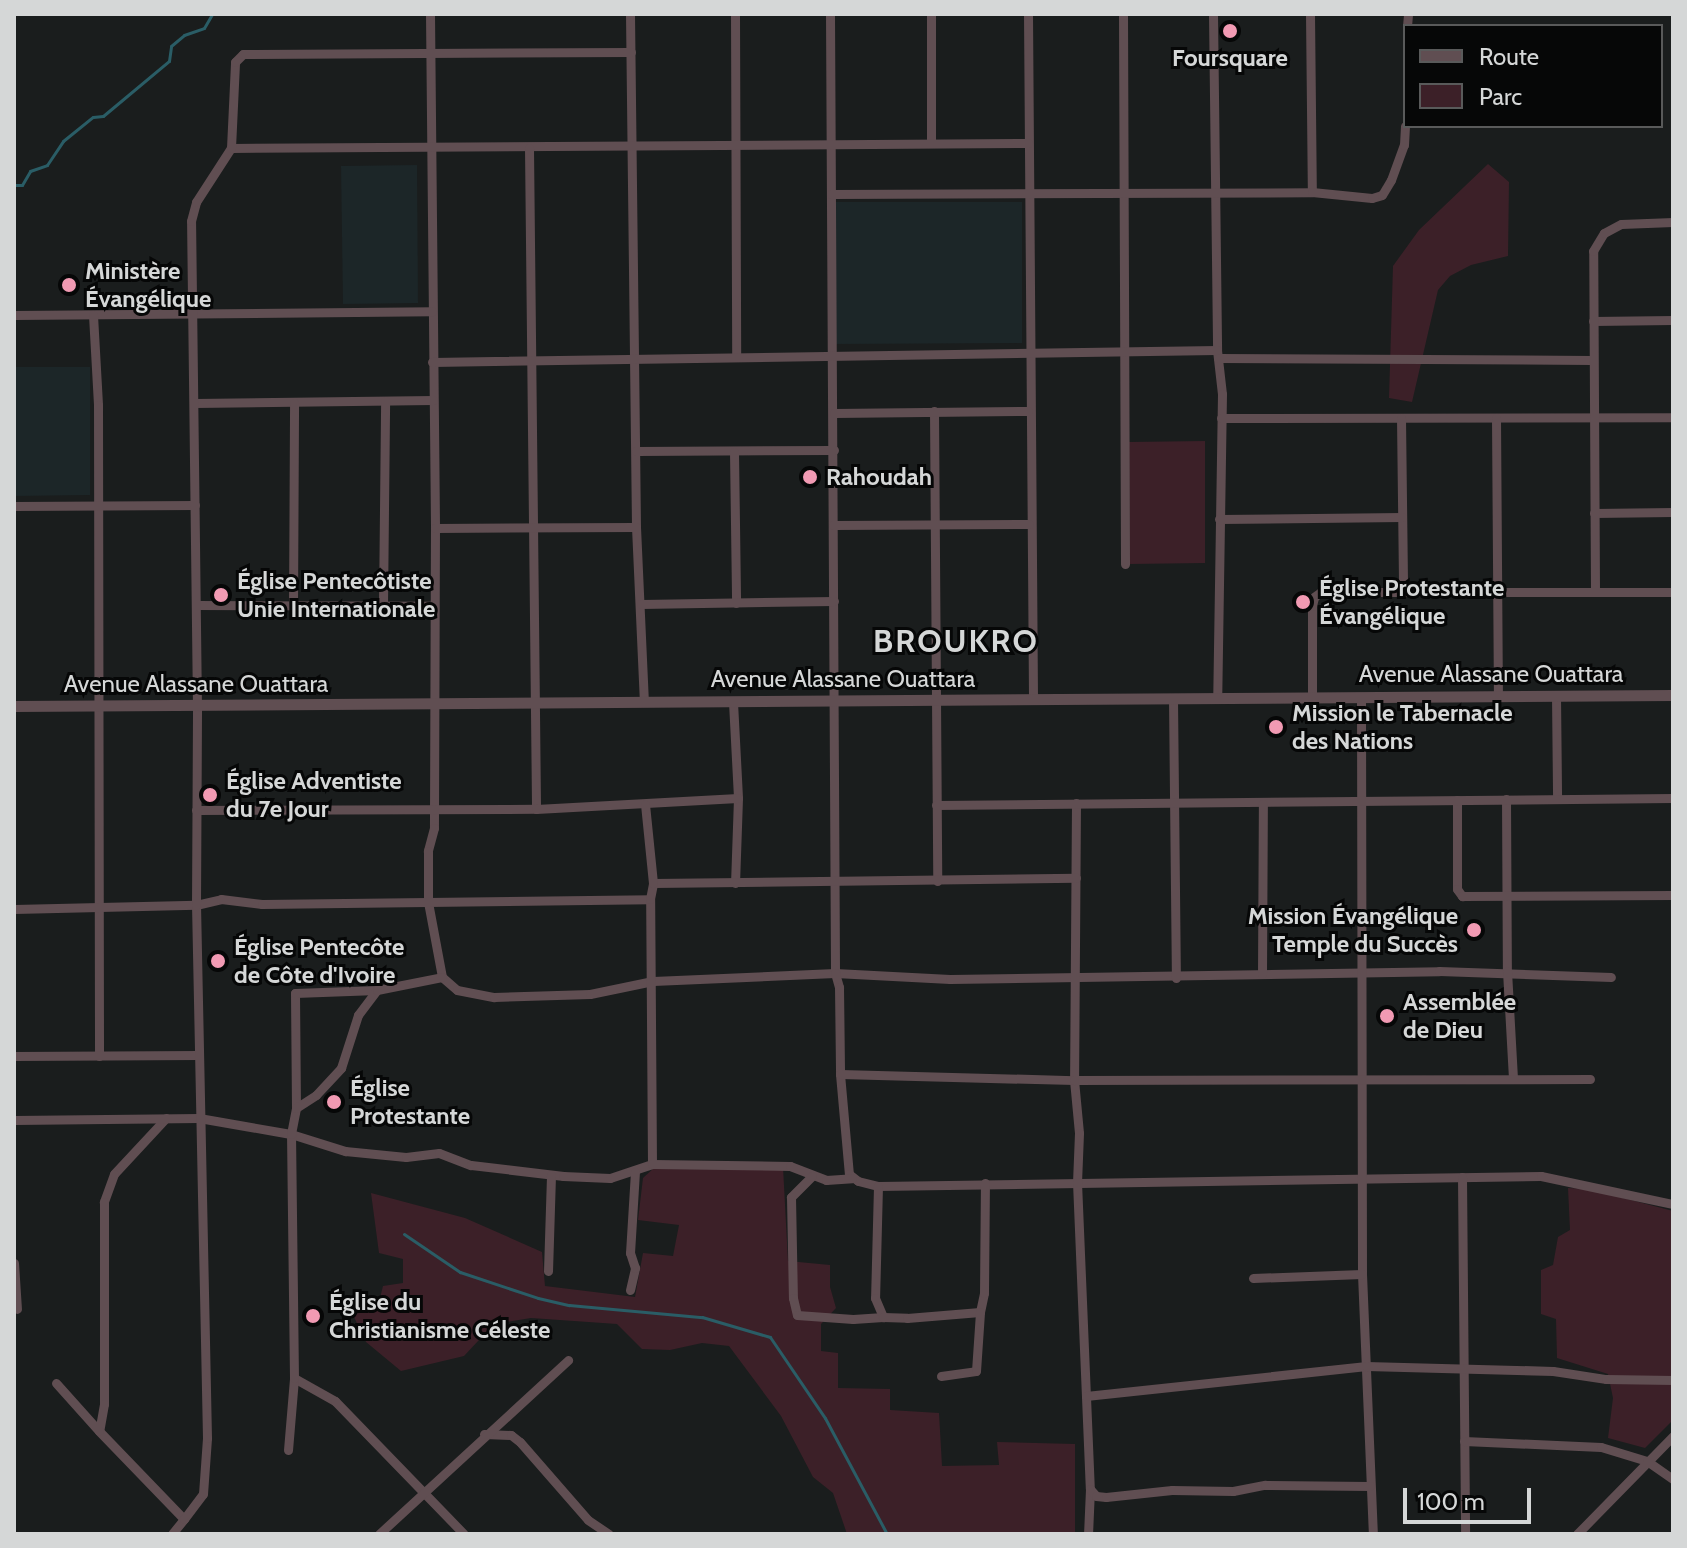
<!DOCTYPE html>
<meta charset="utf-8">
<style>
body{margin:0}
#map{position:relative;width:1687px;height:1548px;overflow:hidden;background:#1a1d1d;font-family:Cabin,sans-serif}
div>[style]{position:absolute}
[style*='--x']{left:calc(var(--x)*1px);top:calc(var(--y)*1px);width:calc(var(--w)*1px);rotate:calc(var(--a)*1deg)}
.built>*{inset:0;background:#1c2628}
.green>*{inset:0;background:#3c2028}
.stream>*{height:3px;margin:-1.5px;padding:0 1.5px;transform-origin:1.5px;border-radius:1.5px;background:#2a5d66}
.minor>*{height:9px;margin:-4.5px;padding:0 4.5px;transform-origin:4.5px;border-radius:4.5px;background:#604e52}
.tertiary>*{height:11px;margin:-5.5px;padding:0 5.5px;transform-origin:5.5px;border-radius:5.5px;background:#604e52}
.dots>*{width:22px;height:22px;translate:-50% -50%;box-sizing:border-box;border:4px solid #060707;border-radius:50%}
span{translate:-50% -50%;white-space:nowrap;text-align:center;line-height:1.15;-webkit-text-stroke:6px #060707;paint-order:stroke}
.poi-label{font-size:24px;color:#d5d7d7;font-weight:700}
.left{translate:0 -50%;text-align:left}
.right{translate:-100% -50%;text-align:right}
.street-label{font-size:24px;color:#d5d7d7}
.district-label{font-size:32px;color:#d5d7d7;font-weight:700;letter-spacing:2px}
.frame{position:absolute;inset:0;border:16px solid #d5d7d7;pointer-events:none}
.legend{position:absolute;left:1403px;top:24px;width:260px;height:104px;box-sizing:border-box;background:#060707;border:2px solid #595a5a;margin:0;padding:10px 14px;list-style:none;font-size:24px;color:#d5d7d7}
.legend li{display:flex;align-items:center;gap:16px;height:40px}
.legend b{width:40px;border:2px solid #595a5a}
.scale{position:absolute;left:1403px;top:1488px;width:128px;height:36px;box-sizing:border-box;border:4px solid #d5d7d7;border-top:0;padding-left:10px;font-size:24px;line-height:28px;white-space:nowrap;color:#d5d7d7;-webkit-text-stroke:6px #060707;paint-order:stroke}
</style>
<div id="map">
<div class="built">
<i style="clip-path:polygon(417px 165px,418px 303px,343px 304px,341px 166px)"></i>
<i style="clip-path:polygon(836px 202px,1022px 202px,1022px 343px,836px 344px)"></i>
<i style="clip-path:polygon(14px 367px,90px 367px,90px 495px,14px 496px)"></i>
</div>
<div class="green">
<i style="clip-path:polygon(1488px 164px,1509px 182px,1508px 256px,1471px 265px,1450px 276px,1438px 290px,1412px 402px,1389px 398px,1393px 266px,1419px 230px)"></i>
<i style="clip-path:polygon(1205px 441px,1205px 563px,1130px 564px,1129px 442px)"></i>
<i style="clip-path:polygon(655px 1167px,783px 1167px,788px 1261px,830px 1265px,830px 1287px,836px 1308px,821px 1324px,821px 1351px,838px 1353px,838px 1388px,890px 1389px,890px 1410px,939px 1413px,942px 1466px,999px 1465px,997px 1442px,1075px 1444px,1075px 1534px,847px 1534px,833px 1493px,813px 1477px,781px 1416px,729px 1346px,702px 1343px,670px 1350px,642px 1349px,617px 1324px,531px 1318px,494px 1324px,464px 1356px,401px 1371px,366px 1342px,353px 1315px,378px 1306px,383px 1286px,403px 1283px,403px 1259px,379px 1253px,371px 1193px,465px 1218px,542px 1252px,545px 1286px,635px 1297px,643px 1253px,673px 1256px,679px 1225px,638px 1220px,643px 1178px)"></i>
<i style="clip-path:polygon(1568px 1188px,1589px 1189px,1673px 1211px,1673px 1420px,1645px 1448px,1608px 1438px,1613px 1398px,1608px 1374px,1557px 1358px,1556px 1319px,1541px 1314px,1541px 1270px,1553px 1265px,1558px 1237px,1570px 1230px)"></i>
</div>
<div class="stream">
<i style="--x:14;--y:185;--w:8;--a:0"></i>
<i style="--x:22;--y:185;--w:16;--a:-60"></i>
<i style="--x:30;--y:171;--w:18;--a:-19"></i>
<i style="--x:47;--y:165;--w:29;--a:-56"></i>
<i style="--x:63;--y:141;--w:38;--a:-39"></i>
<i style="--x:93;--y:117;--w:10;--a:-6"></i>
<i style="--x:103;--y:116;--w:86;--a:-39.8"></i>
<i style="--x:169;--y:61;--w:15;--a:-82"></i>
<i style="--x:171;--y:46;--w:17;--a:-40"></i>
<i style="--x:184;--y:35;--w:21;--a:-19"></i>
<i style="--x:204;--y:28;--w:16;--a:-60"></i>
<i style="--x:404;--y:1234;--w:68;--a:34.2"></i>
<i style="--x:460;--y:1272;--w:82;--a:18.4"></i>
<i style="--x:538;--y:1298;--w:32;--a:13"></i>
<i style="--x:569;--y:1305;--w:134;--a:5.2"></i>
<i style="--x:702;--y:1317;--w:71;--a:16.4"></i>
<i style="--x:770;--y:1337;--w:98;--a:55.8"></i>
<i style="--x:825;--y:1418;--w:132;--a:61.9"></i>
</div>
<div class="minor">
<i style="--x:430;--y:14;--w:514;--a:89.44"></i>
<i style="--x:435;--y:528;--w:300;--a:90.2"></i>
<i style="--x:434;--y:828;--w:24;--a:105"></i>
<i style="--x:428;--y:851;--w:51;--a:90"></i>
<i style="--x:428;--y:902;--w:76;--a:79.4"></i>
<i style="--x:442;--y:977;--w:20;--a:41"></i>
<i style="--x:457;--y:990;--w:38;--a:11"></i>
<i style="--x:494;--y:997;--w:96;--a:-1.8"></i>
<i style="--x:590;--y:994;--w:64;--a:-11.7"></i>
<i style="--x:653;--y:981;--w:182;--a:-2.5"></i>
<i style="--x:835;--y:973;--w:115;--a:3"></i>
<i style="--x:950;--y:979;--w:489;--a:-0.9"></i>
<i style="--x:1439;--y:971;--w:172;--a:2"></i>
<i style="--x:630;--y:14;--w:513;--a:89.33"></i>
<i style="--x:636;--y:527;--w:175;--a:87.4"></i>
<i style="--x:735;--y:14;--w:343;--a:89.8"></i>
<i style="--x:830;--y:14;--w:959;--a:89.7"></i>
<i style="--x:835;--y:973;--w:15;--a:74"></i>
<i style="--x:839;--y:987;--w:87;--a:89.3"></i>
<i style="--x:840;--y:1074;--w:100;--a:84.9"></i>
<i style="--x:849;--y:1174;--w:11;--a:38"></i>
<i style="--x:858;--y:1181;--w:21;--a:14"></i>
<i style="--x:878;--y:1186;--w:663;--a:-0.86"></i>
<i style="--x:1541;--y:1176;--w:135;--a:12"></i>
<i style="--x:1028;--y:14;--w:685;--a:89.58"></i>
<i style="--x:1123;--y:14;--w:550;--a:89.79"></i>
<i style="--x:1213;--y:14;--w:336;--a:89.3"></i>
<i style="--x:1217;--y:350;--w:44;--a:83.5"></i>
<i style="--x:1222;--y:394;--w:305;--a:90.9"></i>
<i style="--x:1310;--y:14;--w:178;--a:89.4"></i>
<i style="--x:1407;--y:26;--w:12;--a:-85"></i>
<i style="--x:931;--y:143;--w:129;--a:-90"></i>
<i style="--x:231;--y:148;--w:797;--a:-0.36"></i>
<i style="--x:529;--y:148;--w:661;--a:89.39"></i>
<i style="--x:831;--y:194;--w:481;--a:-0.2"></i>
<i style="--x:1312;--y:192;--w:60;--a:5.7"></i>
<i style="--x:1372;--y:198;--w:10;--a:-17"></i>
<i style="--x:1382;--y:195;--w:17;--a:-59"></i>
<i style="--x:1391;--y:180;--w:37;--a:-70"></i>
<i style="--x:1404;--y:145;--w:19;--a:-87"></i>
<i style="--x:14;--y:315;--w:418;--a:-0.5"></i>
<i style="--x:93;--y:315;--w:90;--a:86.8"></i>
<i style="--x:98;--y:405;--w:651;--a:89.91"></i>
<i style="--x:1593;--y:321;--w:80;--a:-0.7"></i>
<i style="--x:1218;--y:358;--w:374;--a:0.3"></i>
<i style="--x:432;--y:362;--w:785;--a:-0.88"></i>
<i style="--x:195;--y:403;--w:238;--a:-0.7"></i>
<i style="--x:934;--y:411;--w:470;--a:89.6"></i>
<i style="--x:834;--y:413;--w:194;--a:-0.6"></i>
<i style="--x:1221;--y:418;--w:452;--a:-0.1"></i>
<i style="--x:1401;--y:418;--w:174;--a:89.3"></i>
<i style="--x:1496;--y:418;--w:277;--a:89.6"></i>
<i style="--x:636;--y:451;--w:198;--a:-0.3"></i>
<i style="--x:734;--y:452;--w:151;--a:89.2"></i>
<i style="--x:14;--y:506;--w:181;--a:-0.3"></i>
<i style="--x:1594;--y:513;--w:79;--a:-0.7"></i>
<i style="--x:1219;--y:519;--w:183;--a:-0.6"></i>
<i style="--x:833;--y:525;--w:196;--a:-0.3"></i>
<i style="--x:435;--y:528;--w:201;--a:-0.3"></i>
<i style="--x:1595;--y:591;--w:340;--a:-90.3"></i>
<i style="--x:1593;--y:251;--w:21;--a:-59"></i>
<i style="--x:1604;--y:233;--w:19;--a:-28"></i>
<i style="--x:1621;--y:224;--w:52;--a:-2.2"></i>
<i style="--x:641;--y:604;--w:193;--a:-0.9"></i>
<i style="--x:196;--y:605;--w:238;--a:0.2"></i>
<i style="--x:383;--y:605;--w:204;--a:-89.4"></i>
<i style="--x:293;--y:607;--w:204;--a:-89.7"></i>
<i style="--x:1556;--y:695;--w:104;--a:89.4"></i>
<i style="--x:1312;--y:697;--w:91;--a:-90"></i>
<i style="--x:1312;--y:606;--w:9;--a:-77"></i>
<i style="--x:1314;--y:597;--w:9;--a:-36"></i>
<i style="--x:1321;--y:592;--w:352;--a:0"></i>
<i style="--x:1361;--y:697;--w:577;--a:89.9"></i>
<i style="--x:1362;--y:1274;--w:260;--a:87.6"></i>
<i style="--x:1173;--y:699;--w:279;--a:89.4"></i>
<i style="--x:733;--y:702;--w:96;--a:87"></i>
<i style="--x:738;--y:798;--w:85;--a:92"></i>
<i style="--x:1506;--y:799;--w:172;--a:89.7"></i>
<i style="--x:1507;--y:971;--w:108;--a:86.8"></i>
<i style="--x:1457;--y:800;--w:89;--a:90"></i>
<i style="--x:1457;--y:889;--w:9;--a:54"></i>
<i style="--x:1462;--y:896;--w:211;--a:-0.3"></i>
<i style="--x:1076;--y:803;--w:277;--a:90.4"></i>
<i style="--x:1074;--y:1080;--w:53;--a:84.6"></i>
<i style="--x:1079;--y:1133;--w:49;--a:92.3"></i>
<i style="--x:1077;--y:1182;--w:307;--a:87.6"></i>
<i style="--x:1090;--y:1489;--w:45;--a:92.5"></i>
<i style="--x:936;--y:805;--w:737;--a:-0.54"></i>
<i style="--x:196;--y:810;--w:340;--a:-0.2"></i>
<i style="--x:536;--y:809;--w:202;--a:-3.1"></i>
<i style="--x:653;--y:883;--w:423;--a:-0.7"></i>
<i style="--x:14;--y:909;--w:182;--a:-1.3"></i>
<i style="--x:196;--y:905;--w:26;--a:-13"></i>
<i style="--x:221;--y:899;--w:41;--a:7"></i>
<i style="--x:262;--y:904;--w:388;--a:-0.7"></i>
<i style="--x:1262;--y:974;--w:170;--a:-89.7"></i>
<i style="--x:14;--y:1056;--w:185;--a:-0.3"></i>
<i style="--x:840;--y:1074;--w:234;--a:1.5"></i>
<i style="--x:1074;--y:1080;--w:516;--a:-0.11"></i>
<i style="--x:296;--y:1108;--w:115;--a:-90.5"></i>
<i style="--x:295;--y:993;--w:82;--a:-2.1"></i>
<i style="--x:166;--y:1118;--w:76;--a:132.9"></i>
<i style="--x:114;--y:1174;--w:30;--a:110"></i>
<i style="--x:104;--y:1202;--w:202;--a:90"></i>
<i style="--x:104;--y:1404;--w:27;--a:100"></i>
<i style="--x:99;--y:1431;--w:122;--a:46"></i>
<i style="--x:184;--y:1519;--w:19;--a:129"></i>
<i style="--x:14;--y:1120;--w:185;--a:-0.6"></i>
<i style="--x:199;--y:1118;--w:93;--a:9.9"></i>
<i style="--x:291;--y:1134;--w:57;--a:17.5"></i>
<i style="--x:345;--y:1151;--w:61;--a:5.6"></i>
<i style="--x:406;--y:1157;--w:33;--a:-7"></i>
<i style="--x:439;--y:1153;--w:34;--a:21"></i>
<i style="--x:471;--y:1165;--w:93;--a:6.8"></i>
<i style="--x:563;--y:1176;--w:47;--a:2.4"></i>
<i style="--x:610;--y:1178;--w:44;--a:-18.4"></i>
<i style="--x:652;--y:1164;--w:265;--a:-90.4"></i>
<i style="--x:650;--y:899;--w:16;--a:-79"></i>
<i style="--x:653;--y:883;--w:79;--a:-95.8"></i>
<i style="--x:652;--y:1164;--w:138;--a:0.8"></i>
<i style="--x:790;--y:1166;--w:39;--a:21"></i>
<i style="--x:826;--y:1180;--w:26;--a:-4"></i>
<i style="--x:812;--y:1176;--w:30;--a:135"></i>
<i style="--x:791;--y:1197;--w:101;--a:88.9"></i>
<i style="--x:793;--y:1298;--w:17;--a:77"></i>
<i style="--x:797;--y:1315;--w:56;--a:4.1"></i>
<i style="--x:853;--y:1319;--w:30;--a:-4"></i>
<i style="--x:1462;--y:1177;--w:357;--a:89.5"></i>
<i style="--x:878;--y:1186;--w:112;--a:91.5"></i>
<i style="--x:875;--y:1298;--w:21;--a:67"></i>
<i style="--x:883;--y:1317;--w:24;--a:2"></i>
<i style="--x:907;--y:1318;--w:73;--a:-4.7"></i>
<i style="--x:980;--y:1312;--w:19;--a:-78"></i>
<i style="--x:984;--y:1293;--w:110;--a:-89.5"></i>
<i style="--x:14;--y:1263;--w:46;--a:86.3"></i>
<i style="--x:548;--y:1271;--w:96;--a:-88.2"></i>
<i style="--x:1253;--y:1278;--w:109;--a:-2.1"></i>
<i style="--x:630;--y:1290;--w:23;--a:-77"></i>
<i style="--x:635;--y:1268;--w:16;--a:-108"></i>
<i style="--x:630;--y:1253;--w:81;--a:-86.5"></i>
<i style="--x:941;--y:1376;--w:35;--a:-8"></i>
<i style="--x:976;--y:1371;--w:59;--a:-86.1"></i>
<i style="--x:294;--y:1378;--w:47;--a:29.3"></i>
<i style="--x:335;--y:1401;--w:185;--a:45.9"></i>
<i style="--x:56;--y:1383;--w:64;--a:48.1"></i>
<i style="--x:1086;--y:1396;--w:282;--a:-6.1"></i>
<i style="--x:1366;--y:1366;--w:187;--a:1.5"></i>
<i style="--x:1553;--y:1371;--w:54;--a:8.6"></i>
<i style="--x:1606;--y:1379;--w:67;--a:0.9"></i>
<i style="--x:484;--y:1434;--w:27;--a:2"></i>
<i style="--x:511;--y:1435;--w:11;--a:38"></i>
<i style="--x:520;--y:1442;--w:103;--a:48.9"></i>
<i style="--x:588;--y:1520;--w:25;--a:34"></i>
<i style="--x:1464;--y:1441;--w:137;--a:2.5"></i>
<i style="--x:1601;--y:1447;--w:48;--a:16.9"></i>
<i style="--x:1647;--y:1461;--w:32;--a:35"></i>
<i style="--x:288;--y:1450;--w:72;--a:-85.2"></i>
<i style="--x:294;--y:1378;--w:244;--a:-90.7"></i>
<i style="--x:291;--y:1134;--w:26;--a:-79"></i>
<i style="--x:296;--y:1108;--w:24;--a:-33"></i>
<i style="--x:316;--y:1095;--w:37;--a:-47"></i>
<i style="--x:341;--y:1068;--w:56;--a:-72.2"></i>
<i style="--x:358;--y:1015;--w:31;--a:-53"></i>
<i style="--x:377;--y:990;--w:66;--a:-11.3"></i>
<i style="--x:1090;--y:1489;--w:9;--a:49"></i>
<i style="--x:1096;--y:1496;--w:10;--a:6"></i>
<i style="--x:1106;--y:1497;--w:66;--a:-6.1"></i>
<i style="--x:1172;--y:1490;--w:61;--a:0.9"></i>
<i style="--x:1233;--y:1491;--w:33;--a:-11"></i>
<i style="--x:1265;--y:1485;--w:105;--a:0.5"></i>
<i style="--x:184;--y:1519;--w:31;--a:-53"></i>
<i style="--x:203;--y:1494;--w:56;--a:-85.9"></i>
<i style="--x:207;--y:1438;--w:533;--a:-91.18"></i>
<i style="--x:196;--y:905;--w:198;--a:-89.7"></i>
<i style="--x:197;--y:707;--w:486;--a:-90.7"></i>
<i style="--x:191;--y:221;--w:20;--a:-75"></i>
<i style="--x:196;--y:202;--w:64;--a:-57.1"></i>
<i style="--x:231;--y:148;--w:86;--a:-87.3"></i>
<i style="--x:235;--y:62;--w:11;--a:-45"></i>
<i style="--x:243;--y:54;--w:388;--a:-0.3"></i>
<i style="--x:379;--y:1534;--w:257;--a:-42.6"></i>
<i style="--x:1577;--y:1534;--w:137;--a:-45.6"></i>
</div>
<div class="tertiary">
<i style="--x:14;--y:706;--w:1659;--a:-0.38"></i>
</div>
<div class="dots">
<i style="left:1230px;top:31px;background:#f19ab3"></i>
<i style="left:69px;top:285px;background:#f19ab3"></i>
<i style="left:810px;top:477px;background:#f19ab3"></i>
<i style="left:221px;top:595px;background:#f19ab3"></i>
<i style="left:1303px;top:602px;background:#f19ab3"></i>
<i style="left:1276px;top:727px;background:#f19ab3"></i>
<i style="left:210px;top:795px;background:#f19ab3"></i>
<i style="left:1474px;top:930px;background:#f19ab3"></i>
<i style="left:218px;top:961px;background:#f19ab3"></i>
<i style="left:1387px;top:1016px;background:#f19ab3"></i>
<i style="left:334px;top:1102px;background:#f19ab3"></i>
<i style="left:313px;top:1316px;background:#f19ab3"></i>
</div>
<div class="poi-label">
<span style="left:1230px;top:58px">Foursquare</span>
<span class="left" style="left:85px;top:285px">Ministère<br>Évangélique</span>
<span class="left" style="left:826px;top:477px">Rahoudah</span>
<span class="left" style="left:237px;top:595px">Église Pentecôtiste<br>Unie Internationale</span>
<span class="left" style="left:1319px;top:602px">Église Protestante<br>Évangélique</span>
<span class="left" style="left:1292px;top:727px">Mission le Tabernacle<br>des Nations</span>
<span class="left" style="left:226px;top:795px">Église Adventiste<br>du 7e Jour</span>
<span class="right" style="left:1458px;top:930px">Mission Évangélique<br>Temple du Succès</span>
<span class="left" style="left:234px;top:961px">Église Pentecôte<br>de Côte d'Ivoire</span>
<span class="left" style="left:1403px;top:1016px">Assemblée<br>de Dieu</span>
<span class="left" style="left:350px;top:1102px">Église<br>Protestante</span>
<span class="left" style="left:329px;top:1316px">Église du<br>Christianisme Céleste</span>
</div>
<div class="street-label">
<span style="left:1491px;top:674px">Avenue Alassane Ouattara</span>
<span style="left:843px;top:679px">Avenue Alassane Ouattara</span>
<span style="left:196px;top:684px">Avenue Alassane Ouattara</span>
</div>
<div class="district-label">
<span style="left:956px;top:641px">BROUKRO</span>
</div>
<div class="frame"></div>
<ul class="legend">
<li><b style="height:10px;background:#604e52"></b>Route</li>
<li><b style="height:22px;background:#3c2028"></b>Parc</li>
</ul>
<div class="scale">100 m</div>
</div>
